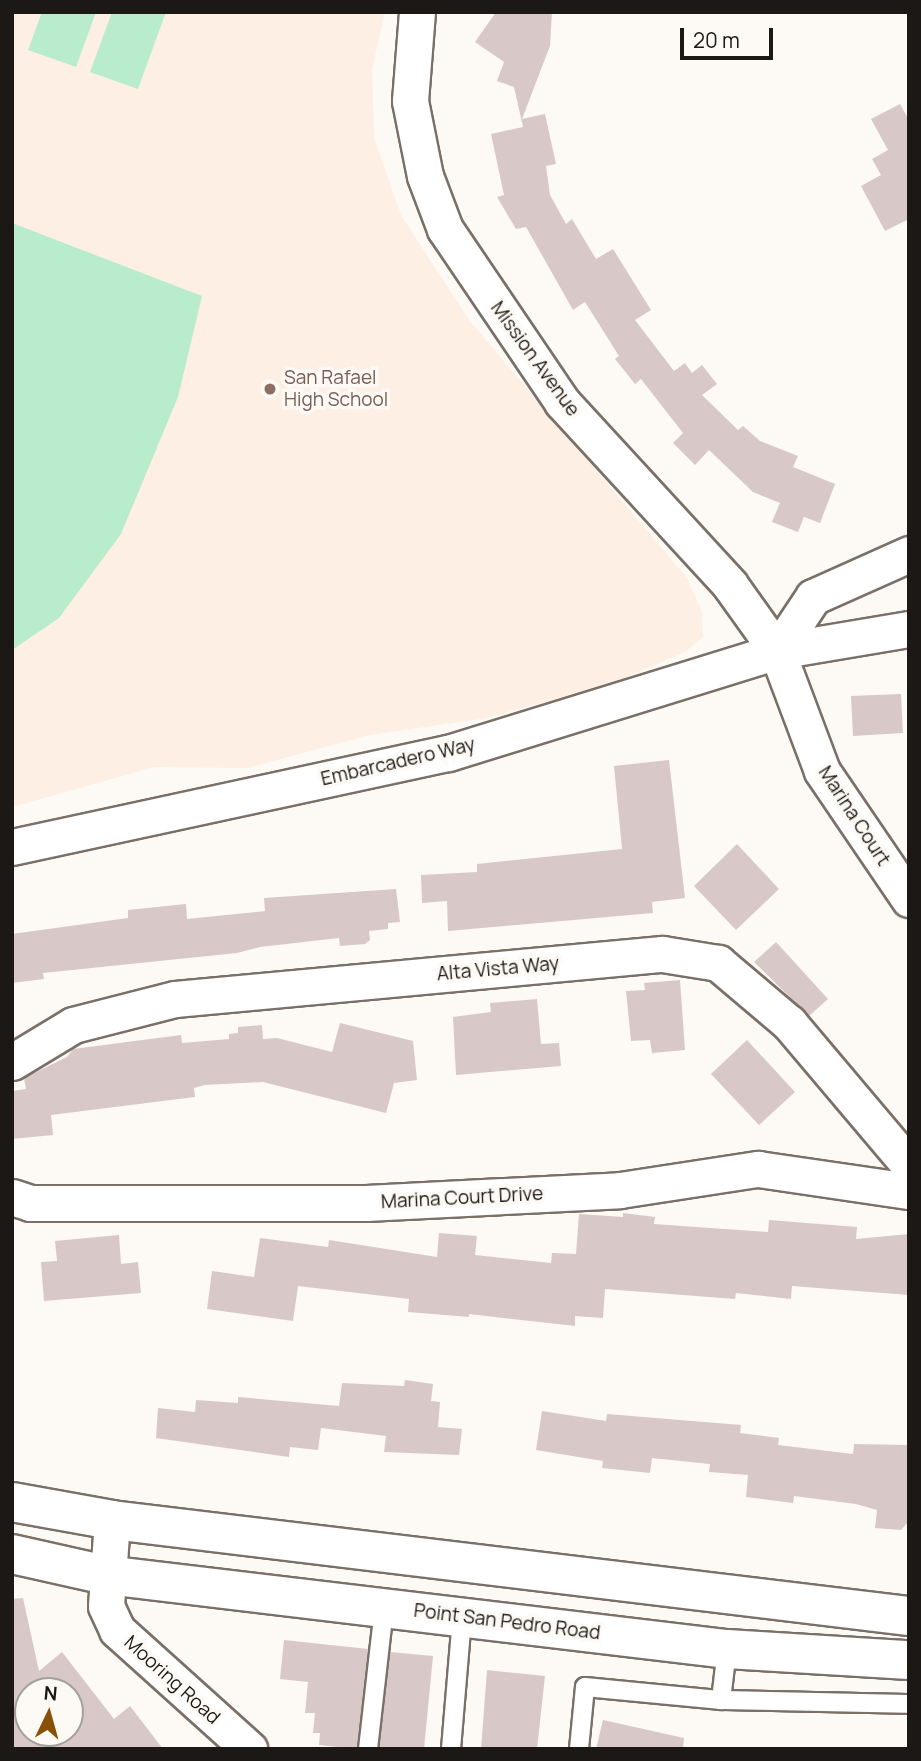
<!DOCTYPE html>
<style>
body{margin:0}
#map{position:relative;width:921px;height:1761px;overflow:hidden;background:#fdf9f5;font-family:Manrope,sans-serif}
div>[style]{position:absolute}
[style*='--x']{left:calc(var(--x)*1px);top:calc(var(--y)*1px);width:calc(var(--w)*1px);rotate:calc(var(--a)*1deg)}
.built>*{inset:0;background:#fdefe3}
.green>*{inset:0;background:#b8eccd}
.building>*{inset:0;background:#d8c9c8}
.roads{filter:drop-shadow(2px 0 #7a7068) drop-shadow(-2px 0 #7a7068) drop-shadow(0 2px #7a7068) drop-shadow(0 -2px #7a7068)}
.lane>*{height:18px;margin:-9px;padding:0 9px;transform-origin:9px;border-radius:9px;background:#fff}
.street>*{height:35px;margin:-17.5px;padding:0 17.5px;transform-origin:17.5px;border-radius:17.5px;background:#fff}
.secondary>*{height:38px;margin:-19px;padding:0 19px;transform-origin:19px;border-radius:19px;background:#fff}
.dots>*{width:19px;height:19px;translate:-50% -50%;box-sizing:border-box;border:4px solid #fdf9f5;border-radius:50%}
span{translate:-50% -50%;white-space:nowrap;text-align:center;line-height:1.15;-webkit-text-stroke:7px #fdf9f5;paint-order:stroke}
.street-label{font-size:19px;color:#1c1815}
.education-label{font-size:19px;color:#785e54}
.left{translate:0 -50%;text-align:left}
.frame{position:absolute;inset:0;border:14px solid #1c1815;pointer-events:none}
.north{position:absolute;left:14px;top:1677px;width:70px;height:70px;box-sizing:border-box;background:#fdf9f5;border:2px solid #a39f9b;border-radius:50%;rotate:5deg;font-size:19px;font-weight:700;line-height:28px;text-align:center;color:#1c1815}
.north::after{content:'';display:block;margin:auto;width:24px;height:32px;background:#895007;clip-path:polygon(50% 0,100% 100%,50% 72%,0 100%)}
.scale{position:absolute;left:680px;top:28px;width:93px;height:32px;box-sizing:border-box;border:4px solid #1c1815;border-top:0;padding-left:9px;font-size:21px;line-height:24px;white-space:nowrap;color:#1c1815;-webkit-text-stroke:5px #fdf9f5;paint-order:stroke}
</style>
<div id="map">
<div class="built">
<i style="clip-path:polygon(12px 12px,385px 12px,372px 69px,374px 138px,401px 215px,469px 320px,687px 578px,702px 612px,703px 637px,685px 652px,612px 683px,487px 718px,370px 735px,247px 768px,154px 767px,12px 807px)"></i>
</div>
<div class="green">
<i style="clip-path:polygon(42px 12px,96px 12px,76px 67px,28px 50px)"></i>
<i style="clip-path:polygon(112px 12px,166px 12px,138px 89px,90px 72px)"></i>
<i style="clip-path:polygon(12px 223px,202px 296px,178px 397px,121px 534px,59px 618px,12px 650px)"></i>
</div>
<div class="building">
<i style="clip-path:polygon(496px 12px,552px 12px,550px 46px,522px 119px,545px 114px,556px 164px,546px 166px,550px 195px,566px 224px,572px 219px,596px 259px,613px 249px,651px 310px,635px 320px,674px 371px,685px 363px,692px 373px,702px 365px,717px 384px,702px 395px,738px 430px,743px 426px,760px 441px,798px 456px,793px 467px,835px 484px,820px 523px,804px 517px,798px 532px,772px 522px,780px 503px,753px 492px,709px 450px,695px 465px,673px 443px,683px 433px,641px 379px,635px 384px,615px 359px,619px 356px,585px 302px,573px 310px,526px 227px,516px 229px,497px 197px,504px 195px,491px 134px,523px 127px,514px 87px,497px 81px,504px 62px,475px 42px)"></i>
<i style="clip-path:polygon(900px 104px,909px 120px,909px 219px,885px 231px,861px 186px,881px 175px,872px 159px,888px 150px,871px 119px)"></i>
<i style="clip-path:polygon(901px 694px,903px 733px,853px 736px,851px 696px)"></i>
<i style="clip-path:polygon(669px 760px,685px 898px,652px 902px,653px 913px,448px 931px,447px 901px,422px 903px,421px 875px,477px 872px,477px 864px,622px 849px,614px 766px)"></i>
<i style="clip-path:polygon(737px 844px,779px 889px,736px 930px,694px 886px)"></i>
<i style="clip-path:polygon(396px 889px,400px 922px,388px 923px,388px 929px,369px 931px,370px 940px,365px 944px,340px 946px,339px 938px,260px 947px,237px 953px,43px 973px,44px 979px,12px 983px,12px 934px,128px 918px,128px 910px,186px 904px,187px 919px,265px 911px,264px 898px)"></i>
<i style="clip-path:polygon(776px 942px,828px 999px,809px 1016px,754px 962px)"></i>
<i style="clip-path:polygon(680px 980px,685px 1050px,652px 1053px,650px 1040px,631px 1041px,626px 991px,645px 990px,644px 983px)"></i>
<i style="clip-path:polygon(537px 999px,541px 1044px,559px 1043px,561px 1066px,456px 1075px,453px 1017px,491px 1012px,490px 1003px)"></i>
<i style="clip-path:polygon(340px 1023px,413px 1041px,417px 1080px,394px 1083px,386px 1113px,263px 1082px,205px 1085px,194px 1088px,195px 1097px,51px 1115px,53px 1135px,12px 1139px,12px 1091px,26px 1089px,24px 1078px,67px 1057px,73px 1049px,181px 1035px,182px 1043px,229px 1039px,229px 1034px,238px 1033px,238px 1027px,262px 1025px,263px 1039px,277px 1038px,332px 1052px)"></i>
<i style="clip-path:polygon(747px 1040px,795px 1092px,759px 1125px,711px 1074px)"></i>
<i style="clip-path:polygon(623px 1213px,655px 1217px,654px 1224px,768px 1232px,769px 1220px,857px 1227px,856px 1239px,909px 1234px,909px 1295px,792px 1286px,791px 1299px,736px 1293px,735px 1299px,605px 1289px,603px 1318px,575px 1316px,575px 1326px,469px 1314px,469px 1317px,408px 1312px,409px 1299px,298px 1286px,293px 1321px,207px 1309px,212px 1271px,254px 1277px,260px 1238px,328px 1247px,329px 1240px,437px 1257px,439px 1233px,477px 1236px,475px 1255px,551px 1263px,552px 1253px,576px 1254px,579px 1214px,623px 1217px)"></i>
<i style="clip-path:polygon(119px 1235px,121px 1264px,138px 1262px,141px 1293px,44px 1301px,41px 1262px,57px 1261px,55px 1241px)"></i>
<i style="clip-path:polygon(405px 1380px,433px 1384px,431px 1401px,440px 1402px,438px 1427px,462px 1429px,459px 1455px,384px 1452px,386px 1436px,321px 1428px,318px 1450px,290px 1447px,289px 1457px,156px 1438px,158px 1408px,195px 1412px,196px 1400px,238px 1403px,238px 1397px,339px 1406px,342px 1383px,404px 1386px)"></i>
<i style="clip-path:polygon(542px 1411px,606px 1421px,607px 1414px,741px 1425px,740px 1433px,779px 1438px,778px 1445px,853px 1454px,854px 1444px,909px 1445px,909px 1521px,901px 1530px,875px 1528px,877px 1510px,856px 1504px,794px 1496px,793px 1503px,746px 1497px,748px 1475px,709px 1472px,710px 1464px,652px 1458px,650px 1473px,602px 1468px,603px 1461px,536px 1450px)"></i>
<i style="clip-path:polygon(evenodd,23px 1598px,39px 1671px,62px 1652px,114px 1719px,130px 1706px,163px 1749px,12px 1749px,12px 1599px,23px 1598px,28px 1691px,70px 1691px,70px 1733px,28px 1733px,28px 1691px)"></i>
<i style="clip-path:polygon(284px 1640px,368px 1649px,357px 1749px,319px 1745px,320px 1733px,313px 1733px,315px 1713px,305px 1713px,308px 1682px,280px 1679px)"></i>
<i style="clip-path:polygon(390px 1652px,433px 1656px,424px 1749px,379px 1749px)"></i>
<i style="clip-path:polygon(487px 1670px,545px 1676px,537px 1749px,481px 1749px)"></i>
<i style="clip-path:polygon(603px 1720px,684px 1738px,683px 1749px,596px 1749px)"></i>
</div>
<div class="roads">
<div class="lane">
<i style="--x:721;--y:1700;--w:51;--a:-83.3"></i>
<i style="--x:368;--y:1749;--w:142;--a:-83.5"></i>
<i style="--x:451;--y:1749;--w:132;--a:-85.2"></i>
<i style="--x:579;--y:1749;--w:62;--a:-84.5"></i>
<i style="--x:585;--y:1687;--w:137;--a:5.5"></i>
<i style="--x:721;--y:1700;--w:188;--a:1.2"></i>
</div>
<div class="street">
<i style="--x:417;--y:12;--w:89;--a:94.5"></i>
<i style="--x:410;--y:101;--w:76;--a:78.7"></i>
<i style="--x:425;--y:176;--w:57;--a:69.3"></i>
<i style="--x:445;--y:229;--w:209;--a:55.9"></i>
<i style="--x:562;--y:402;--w:248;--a:47.4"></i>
<i style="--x:730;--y:585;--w:81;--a:54.5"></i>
<i style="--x:777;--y:651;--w:128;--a:69.4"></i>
<i style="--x:822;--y:771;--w:155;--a:55.8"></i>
<i style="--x:777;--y:651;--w:65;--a:-56.3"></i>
<i style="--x:813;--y:597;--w:105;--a:-24.1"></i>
<i style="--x:12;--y:847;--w:446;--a:-12.2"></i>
<i style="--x:448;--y:753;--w:344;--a:-17.2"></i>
<i style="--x:777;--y:651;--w:134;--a:-9.5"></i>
<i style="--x:12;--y:1062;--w:71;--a:-31.2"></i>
<i style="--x:73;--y:1025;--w:105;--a:-14.3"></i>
<i style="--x:175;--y:999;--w:489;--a:-5.3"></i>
<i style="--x:662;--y:954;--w:57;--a:9.1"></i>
<i style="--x:718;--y:963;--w:93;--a:40.2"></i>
<i style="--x:789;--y:1023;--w:186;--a:49.8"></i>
<i style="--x:12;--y:1197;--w:19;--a:18"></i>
<i style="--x:30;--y:1203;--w:336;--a:0"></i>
<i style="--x:366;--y:1203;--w:254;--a:-2.9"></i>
<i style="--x:620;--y:1190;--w:140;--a:-8.7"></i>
<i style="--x:758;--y:1169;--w:153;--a:8.3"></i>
<i style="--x:112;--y:1520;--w:86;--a:94"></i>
<i style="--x:106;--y:1606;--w:26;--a:65"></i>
<i style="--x:117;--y:1630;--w:178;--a:42"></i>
</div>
<div class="secondary">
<i style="--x:12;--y:1502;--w:102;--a:10.2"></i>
<i style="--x:112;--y:1520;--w:803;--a:6.87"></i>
<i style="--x:12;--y:1554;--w:96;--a:12.6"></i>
<i style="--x:106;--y:1575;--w:625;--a:6.8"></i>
<i style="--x:727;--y:1649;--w:182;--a:3.5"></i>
</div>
</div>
<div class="dots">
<i style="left:270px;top:389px;background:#8d6e63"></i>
</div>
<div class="street-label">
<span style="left:535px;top:359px;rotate:54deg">Mission Avenue</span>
<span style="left:398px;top:762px;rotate:-13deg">Embarcadero Way</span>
<span style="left:854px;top:816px;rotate:57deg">Marina Court</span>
<span style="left:498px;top:969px;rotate:-5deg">Alta Vista Way</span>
<span style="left:462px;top:1198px;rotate:-3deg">Marina Court Drive</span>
<span style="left:507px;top:1622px;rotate:7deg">Point San Pedro Road</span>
<span style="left:172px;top:1680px;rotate:42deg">Mooring Road</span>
</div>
<div class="education-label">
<span class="left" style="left:284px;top:389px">San Rafael<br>High School</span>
</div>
<div class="frame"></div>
<div class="north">N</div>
<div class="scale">20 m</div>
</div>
